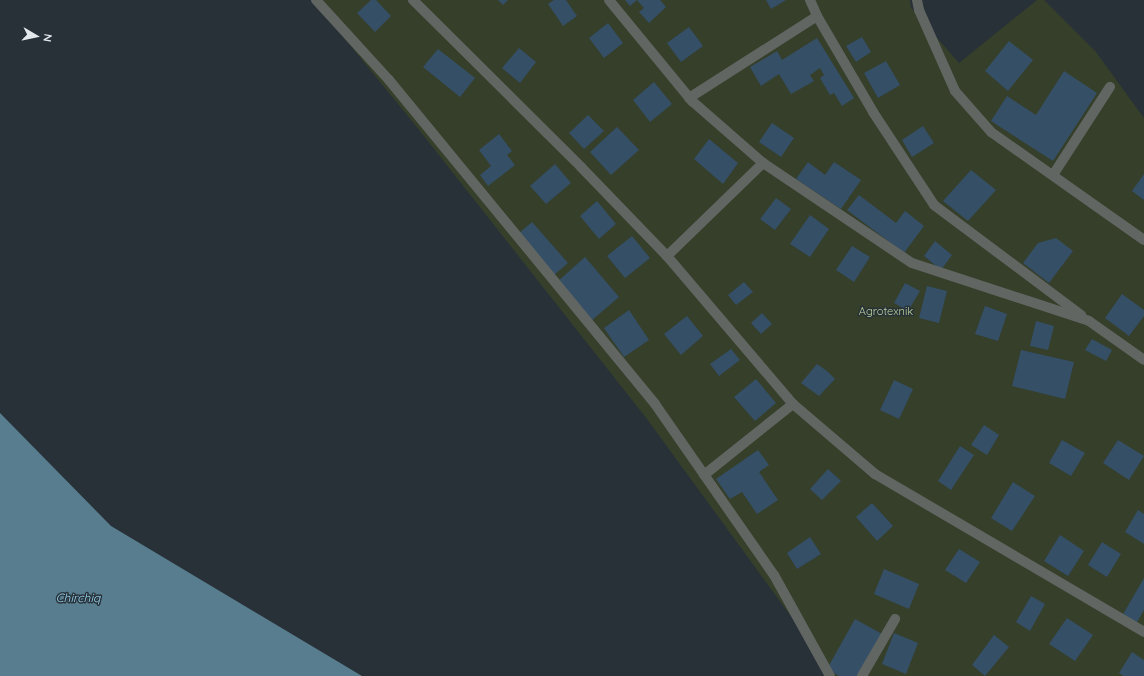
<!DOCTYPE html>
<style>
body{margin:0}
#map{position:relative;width:1144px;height:676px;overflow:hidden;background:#293138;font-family:Quicksand,sans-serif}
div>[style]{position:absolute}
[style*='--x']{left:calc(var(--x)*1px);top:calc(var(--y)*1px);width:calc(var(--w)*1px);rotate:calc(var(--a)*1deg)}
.green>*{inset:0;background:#353f2a}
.water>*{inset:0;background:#577d8e}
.building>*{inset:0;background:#354f67}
.service>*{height:10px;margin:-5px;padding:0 5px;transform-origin:5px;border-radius:5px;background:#616662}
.minor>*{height:10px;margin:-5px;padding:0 5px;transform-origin:5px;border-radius:5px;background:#616662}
span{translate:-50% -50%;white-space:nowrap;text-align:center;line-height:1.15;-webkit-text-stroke:3px #293138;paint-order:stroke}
.park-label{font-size:11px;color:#bad49c}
.water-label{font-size:12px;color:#9bdffe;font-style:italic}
.north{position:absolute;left:16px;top:16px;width:40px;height:40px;-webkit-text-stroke:3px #293138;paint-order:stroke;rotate:99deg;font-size:11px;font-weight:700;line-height:16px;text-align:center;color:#e3e8ed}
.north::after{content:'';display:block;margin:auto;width:14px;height:18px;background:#e3e8ed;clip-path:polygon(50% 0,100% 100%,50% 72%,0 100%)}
</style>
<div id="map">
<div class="green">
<i style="clip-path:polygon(313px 0,910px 0,911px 8px,959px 63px,1037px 0,1044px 0,1096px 52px,1144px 118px,1144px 676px,828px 676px,825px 663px,647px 419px,412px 121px)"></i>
</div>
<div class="water">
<i style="clip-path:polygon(0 413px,111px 526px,362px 676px,0 676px)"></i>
</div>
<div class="building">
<i style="clip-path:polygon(371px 0,376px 0,391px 16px,375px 32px,357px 13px)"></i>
<i style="clip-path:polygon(498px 0,508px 0,503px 5px)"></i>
<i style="clip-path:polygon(554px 0,566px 0,577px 16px,563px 26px,548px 4px)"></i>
<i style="clip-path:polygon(625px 0,660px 0,666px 7px,649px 23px,639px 12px,644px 8px,637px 0,630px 6px)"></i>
<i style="clip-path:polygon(766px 0,786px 0,771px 9px)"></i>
<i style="clip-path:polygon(608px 23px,623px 43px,604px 58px,589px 38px)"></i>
<i style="clip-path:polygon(689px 27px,703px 46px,681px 62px,667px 43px)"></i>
<i style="clip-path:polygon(862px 37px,871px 52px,856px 62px,846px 46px)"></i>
<i style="clip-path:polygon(817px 38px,854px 98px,842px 106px,834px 93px,830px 95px,820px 78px,824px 75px,820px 68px,810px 75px,814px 81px,791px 94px,779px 74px,761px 86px,750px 67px,777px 51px,782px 60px)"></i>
<i style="clip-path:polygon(1009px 41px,1033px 60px,1008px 91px,985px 71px)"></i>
<i style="clip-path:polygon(519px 48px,536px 62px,520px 83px,502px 68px)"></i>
<i style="clip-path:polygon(438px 49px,475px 78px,460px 97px,423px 67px)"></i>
<i style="clip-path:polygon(886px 61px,900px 85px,878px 98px,864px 73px)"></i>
<i style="clip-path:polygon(1064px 71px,1097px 93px,1053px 161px,991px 121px,1007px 96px,1036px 115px)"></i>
<i style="clip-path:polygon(654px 82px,672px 104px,650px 122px,633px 100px)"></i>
<i style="clip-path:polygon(588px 115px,604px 131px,584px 149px,569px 133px)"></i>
<i style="clip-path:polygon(772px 123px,794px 138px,781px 157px,759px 142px)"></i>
<i style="clip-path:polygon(923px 126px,934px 143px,912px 157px,902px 140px)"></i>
<i style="clip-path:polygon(617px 127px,639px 150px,611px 175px,590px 152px)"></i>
<i style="clip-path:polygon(499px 134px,512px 151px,507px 155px,515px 165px,488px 186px,480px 175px,491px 166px,479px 150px)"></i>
<i style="clip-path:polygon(709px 139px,738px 163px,723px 184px,694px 159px)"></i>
<i style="clip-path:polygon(808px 162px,825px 175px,834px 162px,861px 180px,841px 209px,796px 179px)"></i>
<i style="clip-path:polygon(555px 164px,571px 183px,546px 204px,530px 186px)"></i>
<i style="clip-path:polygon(971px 170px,996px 190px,968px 221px,943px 201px)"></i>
<i style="clip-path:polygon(1144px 174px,1144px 200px,1132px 191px)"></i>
<i style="clip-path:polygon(859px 195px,896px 223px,905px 211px,924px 226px,904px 253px,847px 210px)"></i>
<i style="clip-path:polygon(776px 198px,791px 209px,775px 230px,760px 219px)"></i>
<i style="clip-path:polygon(597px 201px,616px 224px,599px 239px,580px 216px)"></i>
<i style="clip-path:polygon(810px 215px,829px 229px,810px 257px,790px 244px)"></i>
<i style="clip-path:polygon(532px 222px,568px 263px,554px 275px,518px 234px)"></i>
<i style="clip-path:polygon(632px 236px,650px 258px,625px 278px,607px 256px)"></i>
<i style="clip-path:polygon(1056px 238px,1073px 251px,1049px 283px,1023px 263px,1038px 243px)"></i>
<i style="clip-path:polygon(935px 241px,952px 255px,941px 270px,924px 256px)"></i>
<i style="clip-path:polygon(852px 246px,870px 257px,854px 282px,836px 270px)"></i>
<i style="clip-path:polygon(585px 257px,619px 297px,591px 321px,557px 282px)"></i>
<i style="clip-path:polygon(744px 282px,753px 292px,736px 305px,728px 295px)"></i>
<i style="clip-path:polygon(905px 283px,920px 291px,908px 311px,894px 303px)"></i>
<i style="clip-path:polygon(927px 286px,947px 291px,939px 323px,919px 318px)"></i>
<i style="clip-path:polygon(1122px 294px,1144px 310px,1144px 316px,1129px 336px,1105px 318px)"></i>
<i style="clip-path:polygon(985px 306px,1007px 314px,998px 341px,975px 334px)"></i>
<i style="clip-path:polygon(629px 310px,649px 340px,624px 357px,604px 328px)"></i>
<i style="clip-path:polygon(762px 313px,772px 324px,761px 334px,751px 323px)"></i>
<i style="clip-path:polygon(687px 316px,703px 336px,681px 355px,664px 334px)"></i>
<i style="clip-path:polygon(1036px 321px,1054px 326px,1048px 350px,1030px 346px)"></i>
<i style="clip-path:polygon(1092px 339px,1112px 350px,1106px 361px,1085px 350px)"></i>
<i style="clip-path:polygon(731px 349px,740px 360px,719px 376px,710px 364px)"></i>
<i style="clip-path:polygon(1021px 350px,1074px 362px,1065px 399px,1012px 386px)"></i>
<i style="clip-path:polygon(817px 364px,827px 371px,835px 379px,819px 396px,801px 383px)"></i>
<i style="clip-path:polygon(756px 379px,776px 403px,755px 421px,734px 397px)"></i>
<i style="clip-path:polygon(894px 380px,913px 389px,899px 419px,880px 410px)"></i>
<i style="clip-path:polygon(984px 425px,999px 435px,987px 455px,971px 445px)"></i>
<i style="clip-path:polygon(1062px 440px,1085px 453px,1071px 476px,1049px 463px)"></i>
<i style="clip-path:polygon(1118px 440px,1144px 456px,1129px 480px,1103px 463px)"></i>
<i style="clip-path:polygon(960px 446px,974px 455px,951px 490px,938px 481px)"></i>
<i style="clip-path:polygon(758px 450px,769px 465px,759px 472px,778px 500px,757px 514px,742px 492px,730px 499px,716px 479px)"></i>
<i style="clip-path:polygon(828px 469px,841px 481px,822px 500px,810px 489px)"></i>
<i style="clip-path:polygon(1013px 482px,1035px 496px,1012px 531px,991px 518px)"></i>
<i style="clip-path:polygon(872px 503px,893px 526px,877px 541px,856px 517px)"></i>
<i style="clip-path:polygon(1138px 510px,1144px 514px,1144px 544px,1125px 532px)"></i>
<i style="clip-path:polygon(1060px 535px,1084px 551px,1068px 576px,1044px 561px)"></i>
<i style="clip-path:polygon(810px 537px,821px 554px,797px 569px,787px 553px)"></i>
<i style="clip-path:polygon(1102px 542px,1121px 554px,1107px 577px,1088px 565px)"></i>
<i style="clip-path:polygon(959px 549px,980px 562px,966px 583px,945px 570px)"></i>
<i style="clip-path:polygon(884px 569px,919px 584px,909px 609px,874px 594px)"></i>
<i style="clip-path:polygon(1144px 578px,1144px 610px,1136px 624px,1122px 616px)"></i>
<i style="clip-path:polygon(1031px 596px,1045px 604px,1030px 631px,1016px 622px)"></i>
<i style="clip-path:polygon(1067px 618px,1093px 635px,1075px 661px,1049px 644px)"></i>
<i style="clip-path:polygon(855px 619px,882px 634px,859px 676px,839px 676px,827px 669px)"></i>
<i style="clip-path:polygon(894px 633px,918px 643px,906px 674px,882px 664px)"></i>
<i style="clip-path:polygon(994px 635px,1009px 647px,985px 676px,972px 665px)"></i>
<i style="clip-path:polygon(1132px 652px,1144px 660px,1144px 676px,1123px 676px,1119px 673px)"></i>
</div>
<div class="service">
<i style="--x:1053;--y:175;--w:105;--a:-57.1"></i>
</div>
<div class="minor">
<i style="--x:316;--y:0;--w:108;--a:47.6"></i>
<i style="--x:389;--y:80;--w:419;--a:50.6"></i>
<i style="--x:655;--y:404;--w:208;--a:55.2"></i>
<i style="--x:774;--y:575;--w:115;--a:61"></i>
<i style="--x:413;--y:0;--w:237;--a:44.8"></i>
<i style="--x:581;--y:167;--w:124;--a:46"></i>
<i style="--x:667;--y:256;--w:194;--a:49.6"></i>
<i style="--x:793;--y:404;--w:108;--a:40.5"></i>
<i style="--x:875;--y:474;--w:312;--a:30.4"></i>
<i style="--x:609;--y:0;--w:131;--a:50.6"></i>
<i style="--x:692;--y:101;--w:94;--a:41.1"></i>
<i style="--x:763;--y:163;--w:179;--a:33.9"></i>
<i style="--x:912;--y:263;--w:186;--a:18.1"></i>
<i style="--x:1089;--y:321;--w:67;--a:35.3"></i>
<i style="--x:810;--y:0;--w:17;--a:66"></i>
<i style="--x:817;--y:16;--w:111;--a:59.7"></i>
<i style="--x:873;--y:112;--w:111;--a:56.7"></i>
<i style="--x:934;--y:205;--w:184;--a:36.8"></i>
<i style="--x:917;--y:0;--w:10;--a:79"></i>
<i style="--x:919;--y:10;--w:89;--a:66"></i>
<i style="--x:955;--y:91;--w:55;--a:48.7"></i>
<i style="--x:991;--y:132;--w:187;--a:35.2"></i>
<i style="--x:689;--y:98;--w:152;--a:-32.6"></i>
<i style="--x:667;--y:256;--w:134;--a:-44.1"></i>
<i style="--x:704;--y:475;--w:114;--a:-38.6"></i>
<i style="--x:862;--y:676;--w:66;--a:-59.9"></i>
</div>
<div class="park-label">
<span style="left:886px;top:311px">Agrotexnik</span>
</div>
<div class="water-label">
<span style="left:78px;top:598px">Chirchiq</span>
</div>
<div class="north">N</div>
</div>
